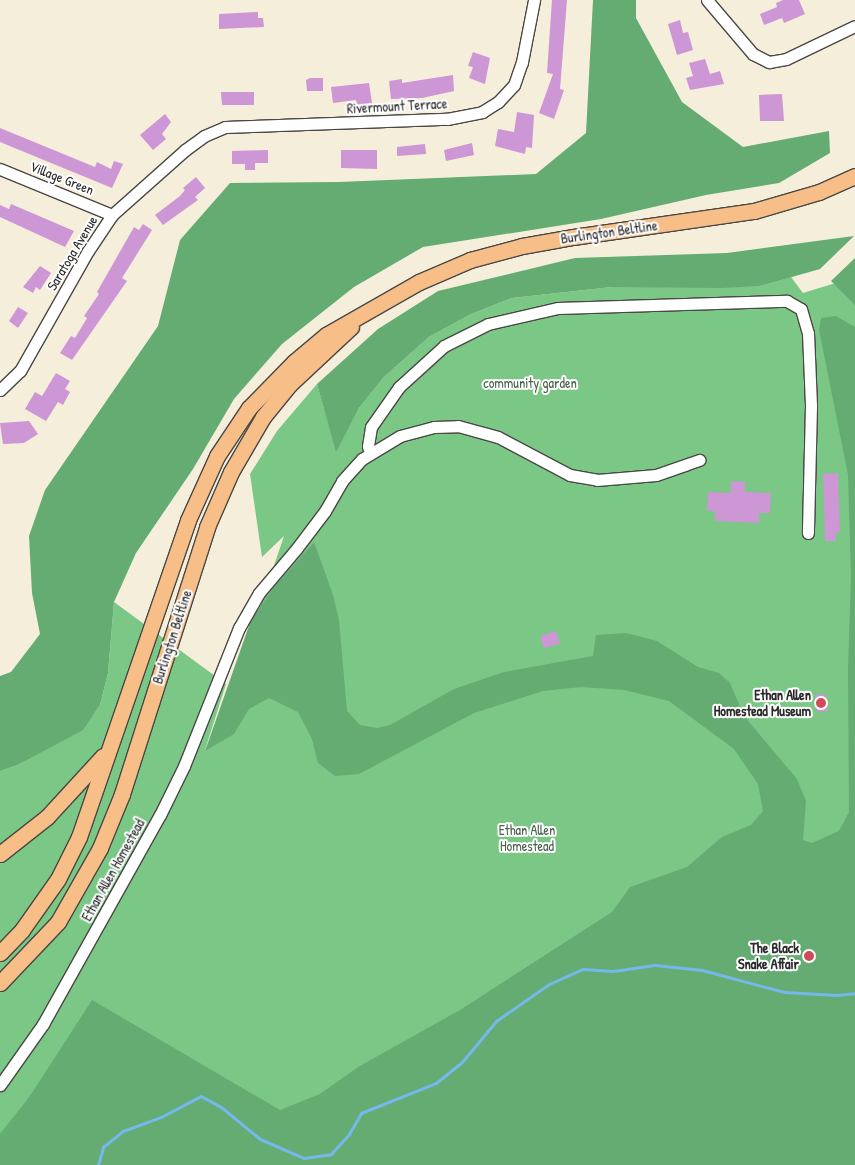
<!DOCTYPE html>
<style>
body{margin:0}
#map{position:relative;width:855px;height:1165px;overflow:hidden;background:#f5eedb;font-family:"Patrick Hand",sans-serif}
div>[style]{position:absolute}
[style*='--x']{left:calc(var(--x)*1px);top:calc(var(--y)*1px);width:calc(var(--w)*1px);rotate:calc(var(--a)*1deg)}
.green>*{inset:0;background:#7bc785}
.forest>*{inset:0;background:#64ac72}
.stream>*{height:3px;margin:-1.5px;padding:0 1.5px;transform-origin:1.5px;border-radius:1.5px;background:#75b8eb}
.building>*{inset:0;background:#cd96d5}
.roads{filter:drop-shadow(1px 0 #494845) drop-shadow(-1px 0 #494845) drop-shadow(0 1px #494845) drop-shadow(0 -1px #494845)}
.minor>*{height:11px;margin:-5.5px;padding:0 5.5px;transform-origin:5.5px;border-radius:5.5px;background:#fff}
.major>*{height:15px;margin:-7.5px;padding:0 7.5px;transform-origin:7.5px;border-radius:7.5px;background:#f7be87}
.dots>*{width:14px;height:14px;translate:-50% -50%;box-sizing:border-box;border:2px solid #fff;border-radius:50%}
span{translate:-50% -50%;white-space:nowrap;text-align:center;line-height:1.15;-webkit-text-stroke:4px #fff;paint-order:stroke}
.street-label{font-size:14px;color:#2b2b2b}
.park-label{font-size:14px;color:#47624a}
.poi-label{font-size:14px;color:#2b2b2b;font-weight:700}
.right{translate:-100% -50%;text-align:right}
</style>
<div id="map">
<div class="green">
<i style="clip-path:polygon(791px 277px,803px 293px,855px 277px,855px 1165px,0 1165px,0 771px,18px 765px,83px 729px,100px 705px,108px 673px,114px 602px,226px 684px,205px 750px,213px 746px,284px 536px,262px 557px,250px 474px,277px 431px,317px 384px,336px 450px,359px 408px,384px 377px,429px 337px,471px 314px,512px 298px,612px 287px,760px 286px)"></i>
</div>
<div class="forest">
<i style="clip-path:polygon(593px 0,636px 0,636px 18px,682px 102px,743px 147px,829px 131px,830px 153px,779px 183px,706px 195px,601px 219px,423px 247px,354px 287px,282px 344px,234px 399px,193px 469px,136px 553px,114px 602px,108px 673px,100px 705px,83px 730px,18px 765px,0 771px,0 676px,11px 672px,40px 634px,32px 593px,29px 536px,45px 490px,158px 326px,180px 240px,230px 183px,339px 182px,536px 174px,586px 133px)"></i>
<i style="clip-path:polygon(854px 236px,820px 269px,760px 286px,722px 288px,612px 287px,512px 298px,471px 314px,429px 337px,384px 377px,359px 408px,336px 452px,317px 384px,378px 329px,438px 291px,575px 258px,727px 253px)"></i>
<i style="clip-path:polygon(855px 258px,855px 305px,831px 281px)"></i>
<i style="clip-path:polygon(836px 316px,855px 327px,855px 1165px,0 1165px,0 1134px,30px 1096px,92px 1000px,280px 1110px,320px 1094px,358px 1067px,460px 1010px,612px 912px,630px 887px,687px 867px,722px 837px,751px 825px,763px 811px,758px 784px,734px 749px,669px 701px,624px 690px,581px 687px,543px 691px,474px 713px,359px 774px,335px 776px,318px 763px,312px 739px,298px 712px,269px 698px,249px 709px,234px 734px,205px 751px,251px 620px,274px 587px,314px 542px,333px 595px,339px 620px,347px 711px,360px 725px,377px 728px,390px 725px,454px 689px,504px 672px,593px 656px,596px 635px,626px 633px,657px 641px,698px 667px,719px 673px,730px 683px,744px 716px,797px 779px,806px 801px,803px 840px,812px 843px,839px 831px,849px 812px,848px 670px,851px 575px,848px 475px,819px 330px,821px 318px)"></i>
</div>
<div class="stream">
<i style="--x:98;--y:1165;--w:19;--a:-74"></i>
<i style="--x:103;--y:1147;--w:26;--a:-39"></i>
<i style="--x:123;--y:1131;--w:40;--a:-20.2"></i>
<i style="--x:161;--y:1117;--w:45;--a:-27.7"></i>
<i style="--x:201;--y:1096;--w:23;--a:29"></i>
<i style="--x:221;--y:1107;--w:50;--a:39.4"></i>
<i style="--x:260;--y:1139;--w:48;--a:23.4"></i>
<i style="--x:304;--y:1158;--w:27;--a:-8"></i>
<i style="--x:331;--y:1154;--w:27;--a:-48"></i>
<i style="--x:349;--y:1134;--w:24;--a:-60"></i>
<i style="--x:361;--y:1113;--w:81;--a:-21.8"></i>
<i style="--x:436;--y:1083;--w:33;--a:-39"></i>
<i style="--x:462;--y:1062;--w:53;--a:-50.3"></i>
<i style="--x:496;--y:1021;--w:65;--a:-34.9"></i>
<i style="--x:549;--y:984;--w:37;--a:-24"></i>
<i style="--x:583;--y:969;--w:30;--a:4"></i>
<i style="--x:613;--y:971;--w:42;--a:-8.1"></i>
<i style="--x:655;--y:965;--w:47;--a:6.1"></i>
<i style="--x:702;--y:970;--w:85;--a:15"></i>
<i style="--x:784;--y:992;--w:53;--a:3.2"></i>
<i style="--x:837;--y:995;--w:18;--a:-6"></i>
</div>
<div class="building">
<i style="clip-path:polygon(552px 0,567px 0,560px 89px,564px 90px,554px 119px,539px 113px,553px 74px,547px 73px)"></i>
<i style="clip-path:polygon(783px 0,799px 0,805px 14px,784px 23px,782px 18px,764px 25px,760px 14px,777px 7px,776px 3px)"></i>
<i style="clip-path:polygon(258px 12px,258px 18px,263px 18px,264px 27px,219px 29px,219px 14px)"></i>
<i style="clip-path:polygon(680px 20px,683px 33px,688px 32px,693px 50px,677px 55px,668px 24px)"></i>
<i style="clip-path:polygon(473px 52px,490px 58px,485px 84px,469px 78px,473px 67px,468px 66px)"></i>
<i style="clip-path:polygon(705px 59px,710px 74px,720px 71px,724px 84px,690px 90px,686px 78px,693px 76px,689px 63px)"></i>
<i style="clip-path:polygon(453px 75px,454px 91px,422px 98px,391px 99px,389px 81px,402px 79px,402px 83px)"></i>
<i style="clip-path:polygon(310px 78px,323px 78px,323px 91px,307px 91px,306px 80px)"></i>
<i style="clip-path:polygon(369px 83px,372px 103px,357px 105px,356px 100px,333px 103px,331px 87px)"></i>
<i style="clip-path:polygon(221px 92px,254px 92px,254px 105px,222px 105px)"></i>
<i style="clip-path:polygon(782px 94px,784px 121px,760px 121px,759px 95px)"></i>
<i style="clip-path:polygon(517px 112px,534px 115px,532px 148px,526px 147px,525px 154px,495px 146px,498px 129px,514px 132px)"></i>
<i style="clip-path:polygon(165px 114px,171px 122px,162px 134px,166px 139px,153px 150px,140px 135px)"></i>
<i style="clip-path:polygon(0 128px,95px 167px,97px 162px,111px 169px,114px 161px,123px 164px,112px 188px,0 142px)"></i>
<i style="clip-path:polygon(472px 143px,474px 155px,446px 161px,444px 150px)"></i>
<i style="clip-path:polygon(425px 144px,426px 154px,397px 156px,397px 147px)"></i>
<i style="clip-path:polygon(268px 150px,268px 163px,255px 163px,255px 170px,245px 170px,245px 164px,232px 164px,232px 151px)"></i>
<i style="clip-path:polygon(341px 150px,377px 150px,377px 169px,341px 168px)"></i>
<i style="clip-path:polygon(196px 177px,205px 188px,195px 197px,198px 200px,163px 225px,155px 215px,180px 196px,185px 190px,183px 188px)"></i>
<i style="clip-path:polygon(11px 204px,74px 231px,65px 247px,0 217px,0 205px,9px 209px)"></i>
<i style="clip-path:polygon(143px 224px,152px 230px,122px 278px,127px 281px,72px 360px,60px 353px,71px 336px,75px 338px,87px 318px,84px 316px,99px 294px,97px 292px,134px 227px,139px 230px)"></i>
<i style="clip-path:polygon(40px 266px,51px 273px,40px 290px,36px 287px,33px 293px,23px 287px)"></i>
<i style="clip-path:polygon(18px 307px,28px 313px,18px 328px,9px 321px)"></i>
<i style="clip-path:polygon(56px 373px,70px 381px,65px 389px,70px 392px,63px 405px,58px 402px,46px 421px,25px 409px,35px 392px,42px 396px)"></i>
<i style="clip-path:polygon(29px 421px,38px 434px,24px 443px,3px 444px,0 423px)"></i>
<i style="clip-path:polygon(838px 473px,840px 532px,836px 533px,836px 541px,825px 541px,823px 474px)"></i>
<i style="clip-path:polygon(731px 481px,745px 482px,745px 492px,771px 493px,770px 513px,759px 513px,759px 523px,715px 521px,715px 511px,707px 511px,708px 492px,731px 493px)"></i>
<i style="clip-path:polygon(556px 631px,560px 644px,544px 648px,540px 636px)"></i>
<i style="clip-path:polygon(825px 694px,828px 711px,817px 712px,815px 695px)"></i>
</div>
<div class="roads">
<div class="minor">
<i style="--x:707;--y:0;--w:71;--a:49.6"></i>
<i style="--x:753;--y:54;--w:18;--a:27"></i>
<i style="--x:769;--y:62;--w:17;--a:-10"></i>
<i style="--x:786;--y:59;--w:76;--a:-25.6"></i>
<i style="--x:0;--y:169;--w:121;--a:22.3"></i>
<i style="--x:0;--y:390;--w:28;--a:-44"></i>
<i style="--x:20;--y:371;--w:138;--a:-60.5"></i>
<i style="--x:88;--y:251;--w:43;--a:-56.3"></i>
<i style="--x:112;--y:215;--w:98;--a:-41.7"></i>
<i style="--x:185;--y:150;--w:24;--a:-36"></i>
<i style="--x:204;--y:136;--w:23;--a:-23"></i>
<i style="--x:225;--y:127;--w:222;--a:-2.1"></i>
<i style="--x:447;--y:119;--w:36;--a:-11"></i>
<i style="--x:482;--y:112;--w:19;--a:-32"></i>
<i style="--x:498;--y:102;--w:23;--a:-47"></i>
<i style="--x:514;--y:85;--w:24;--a:-71"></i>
<i style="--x:522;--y:62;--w:63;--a:-79"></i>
<i style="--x:370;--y:453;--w:7;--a:-106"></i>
<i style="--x:368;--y:446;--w:19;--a:-81"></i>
<i style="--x:371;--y:427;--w:49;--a:-55"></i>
<i style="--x:399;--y:387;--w:61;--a:-42.3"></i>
<i style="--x:444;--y:346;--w:49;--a:-26.6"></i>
<i style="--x:488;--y:324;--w:72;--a:-12.9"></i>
<i style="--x:558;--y:308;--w:229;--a:-1.8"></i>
<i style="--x:787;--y:301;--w:16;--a:30"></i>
<i style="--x:801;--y:309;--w:25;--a:74"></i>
<i style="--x:808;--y:333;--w:73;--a:87.6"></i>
<i style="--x:811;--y:406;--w:127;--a:91.4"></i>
<i style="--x:0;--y:1085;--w:75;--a:-54.8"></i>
<i style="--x:43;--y:1024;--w:240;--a:-60.8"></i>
<i style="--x:160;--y:815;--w:55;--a:-63.9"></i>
<i style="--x:184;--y:766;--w:149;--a:-68.3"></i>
<i style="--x:239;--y:628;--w:40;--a:-60.3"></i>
<i style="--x:259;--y:593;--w:59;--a:-49.8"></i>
<i style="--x:297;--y:548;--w:46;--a:-52.9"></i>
<i style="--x:325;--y:511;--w:34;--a:-60"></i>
<i style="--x:342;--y:481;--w:30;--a:-48"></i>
<i style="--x:362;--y:459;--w:44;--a:-31.2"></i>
<i style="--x:400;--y:436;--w:35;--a:-15"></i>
<i style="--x:434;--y:427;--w:24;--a:-2"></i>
<i style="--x:458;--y:426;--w:41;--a:15.4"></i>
<i style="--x:498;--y:437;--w:81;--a:27.8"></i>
<i style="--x:570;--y:475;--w:27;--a:10"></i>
<i style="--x:597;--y:480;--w:59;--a:-4.8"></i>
<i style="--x:656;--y:475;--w:46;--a:-19.2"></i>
</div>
<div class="major">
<i style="--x:0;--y:854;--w:60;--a:-38.2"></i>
<i style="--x:47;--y:817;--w:83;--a:-47.4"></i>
<i style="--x:0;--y:953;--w:32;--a:-46"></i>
<i style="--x:22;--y:930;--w:62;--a:-54.8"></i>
<i style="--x:58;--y:879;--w:47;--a:-63.4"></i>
<i style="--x:79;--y:837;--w:335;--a:-71"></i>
<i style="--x:188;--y:520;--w:70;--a:-65.6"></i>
<i style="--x:217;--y:456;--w:58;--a:-56.3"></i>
<i style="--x:249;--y:408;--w:64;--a:-45.6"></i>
<i style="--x:294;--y:362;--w:42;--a:-40.2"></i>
<i style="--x:326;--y:335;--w:107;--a:-29.7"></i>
<i style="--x:419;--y:282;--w:56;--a:-23.3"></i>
<i style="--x:470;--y:260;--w:54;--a:-15.1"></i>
<i style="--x:522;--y:246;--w:52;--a:-10"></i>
<i style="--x:573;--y:237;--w:183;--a:-8.2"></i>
<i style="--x:754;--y:211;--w:68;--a:-16.3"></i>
<i style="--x:819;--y:192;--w:39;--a:-24"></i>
<i style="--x:0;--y:983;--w:84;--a:-46.4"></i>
<i style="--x:58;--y:922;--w:85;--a:-60.4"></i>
<i style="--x:100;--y:848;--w:58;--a:-67.8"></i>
<i style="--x:122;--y:794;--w:280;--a:-72.3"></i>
<i style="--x:207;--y:527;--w:60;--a:-66.4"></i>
<i style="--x:231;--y:472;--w:64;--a:-59.8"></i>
<i style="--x:263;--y:417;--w:41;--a:-50.9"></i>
<i style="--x:289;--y:385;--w:85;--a:-43.1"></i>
</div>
</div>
<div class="dots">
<i style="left:821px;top:703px;background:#d1495b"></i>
<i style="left:809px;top:956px;background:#d1495b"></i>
</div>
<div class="street-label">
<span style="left:397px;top:106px;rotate:-3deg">Rivermount Terrace</span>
<span style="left:62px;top:178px;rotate:22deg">Village Green</span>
<span style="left:609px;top:232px;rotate:-8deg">Burlington Beltline</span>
<span style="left:72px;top:253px;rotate:-59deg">Saratoga Avenue</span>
<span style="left:172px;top:637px;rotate:-72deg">Burlington Beltline</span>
<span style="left:113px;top:870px;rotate:-61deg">Ethan Allen Homestead</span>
</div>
<div class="park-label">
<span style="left:530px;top:383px">community garden</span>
<span style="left:527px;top:838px">Ethan Allen<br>Homestead</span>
</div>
<div class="poi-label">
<span class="right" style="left:811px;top:703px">Ethan Allen<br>Homestead Museum</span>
<span class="right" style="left:799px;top:956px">The Black<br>Snake Affair</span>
</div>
</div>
